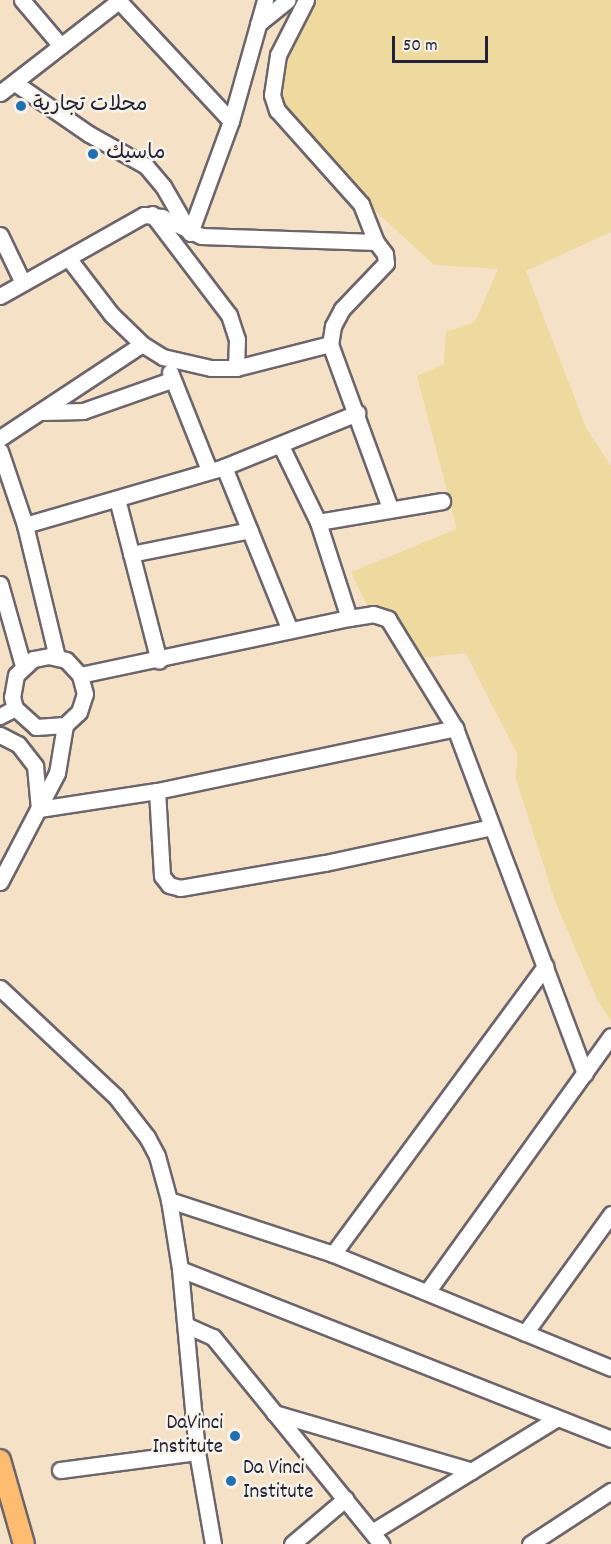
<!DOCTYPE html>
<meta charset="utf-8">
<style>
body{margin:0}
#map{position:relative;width:611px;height:1544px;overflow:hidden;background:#f4e1c6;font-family:Dekko,"Playpen Sans Arabic",sans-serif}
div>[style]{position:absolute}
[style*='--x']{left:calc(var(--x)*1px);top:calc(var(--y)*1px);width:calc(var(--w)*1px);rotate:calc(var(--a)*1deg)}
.sand>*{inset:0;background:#eeda9e}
.roads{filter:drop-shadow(2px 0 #6c656c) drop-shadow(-2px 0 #6c656c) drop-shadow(0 2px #6c656c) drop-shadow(0 -2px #6c656c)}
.minor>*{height:15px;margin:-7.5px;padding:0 7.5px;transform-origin:7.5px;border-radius:7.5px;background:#fff}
.major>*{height:20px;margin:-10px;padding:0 10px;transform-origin:10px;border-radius:10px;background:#fdbc70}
.dots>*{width:16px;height:16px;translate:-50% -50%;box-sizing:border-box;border:3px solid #f7f3e8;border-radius:50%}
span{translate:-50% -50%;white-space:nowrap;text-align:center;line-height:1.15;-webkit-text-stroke:5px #f7f3e8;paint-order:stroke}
.poi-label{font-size:21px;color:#22223b}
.left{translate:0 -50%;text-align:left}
.right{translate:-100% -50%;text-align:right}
.scale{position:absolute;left:392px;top:36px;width:96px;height:27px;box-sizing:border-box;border:3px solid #22223b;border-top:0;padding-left:8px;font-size:18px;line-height:21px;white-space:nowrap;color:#22223b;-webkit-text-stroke:4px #f7f3e8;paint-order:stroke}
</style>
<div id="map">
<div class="sand">
<i style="clip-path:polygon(310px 0,611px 0,611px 232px,526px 271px,586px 428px,611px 466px,611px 1021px,597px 999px,555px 901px,516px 779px,517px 754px,466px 653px,419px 658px,375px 622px,351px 572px,457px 529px,417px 376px,444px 364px,446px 332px,475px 322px,498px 269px,434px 265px,355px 192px,274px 99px,281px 48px)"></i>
</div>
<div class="roads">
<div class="minor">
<i style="--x:22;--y:0;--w:60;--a:49.7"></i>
<i style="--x:306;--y:0;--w:62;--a:117"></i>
<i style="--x:278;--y:55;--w:40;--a:98.5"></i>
<i style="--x:272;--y:95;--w:16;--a:72"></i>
<i style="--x:277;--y:110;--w:126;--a:48.2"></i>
<i style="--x:361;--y:204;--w:41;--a:68.5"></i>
<i style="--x:119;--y:1;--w:164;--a:47"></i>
<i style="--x:258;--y:24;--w:38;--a:-39"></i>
<i style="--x:15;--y:83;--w:90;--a:34.6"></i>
<i style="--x:89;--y:134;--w:65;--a:29.3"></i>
<i style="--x:146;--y:166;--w:26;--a:50"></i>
<i style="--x:163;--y:186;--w:54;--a:60.1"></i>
<i style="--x:0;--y:93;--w:152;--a:-37.8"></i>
<i style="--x:152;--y:214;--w:127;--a:52.7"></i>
<i style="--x:229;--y:315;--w:25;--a:72"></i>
<i style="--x:237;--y:339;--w:29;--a:92"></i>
<i style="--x:190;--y:233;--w:119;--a:-69.9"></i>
<i style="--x:231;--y:121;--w:126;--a:-74.3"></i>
<i style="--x:0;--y:235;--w:53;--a:64.4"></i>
<i style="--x:69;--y:259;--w:69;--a:52.6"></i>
<i style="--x:111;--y:314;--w:43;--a:44.1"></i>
<i style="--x:142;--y:344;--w:25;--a:32"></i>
<i style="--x:163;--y:357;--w:49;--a:12.9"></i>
<i style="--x:211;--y:368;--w:25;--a:0"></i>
<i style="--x:236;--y:368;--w:97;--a:-14.3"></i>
<i style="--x:0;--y:296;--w:165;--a:-29.4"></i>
<i style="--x:144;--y:215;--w:18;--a:6"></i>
<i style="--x:162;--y:217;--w:43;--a:26"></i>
<i style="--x:201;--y:236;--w:175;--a:2"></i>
<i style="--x:376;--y:242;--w:15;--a:53"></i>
<i style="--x:385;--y:254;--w:9;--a:84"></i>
<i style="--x:386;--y:263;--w:64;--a:133.7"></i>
<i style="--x:342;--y:309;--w:19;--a:118"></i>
<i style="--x:333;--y:326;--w:18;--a:99"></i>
<i style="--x:330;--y:344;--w:175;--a:69.9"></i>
<i style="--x:170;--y:372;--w:105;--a:68.3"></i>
<i style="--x:43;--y:412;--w:40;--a:-1.4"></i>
<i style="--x:83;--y:411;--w:93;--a:-19.4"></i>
<i style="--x:0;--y:438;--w:170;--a:-33.5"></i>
<i style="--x:281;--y:446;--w:85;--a:64"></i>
<i style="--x:318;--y:522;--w:101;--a:72.1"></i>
<i style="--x:0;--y:451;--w:78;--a:71.3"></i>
<i style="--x:25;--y:525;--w:136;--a:76.4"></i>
<i style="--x:224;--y:467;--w:176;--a:68"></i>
<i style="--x:117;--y:499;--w:167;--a:75.5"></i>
<i style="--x:318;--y:522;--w:126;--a:-9.6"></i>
<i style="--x:25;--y:525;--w:207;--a:-16.2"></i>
<i style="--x:224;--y:467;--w:144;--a:-22.1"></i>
<i style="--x:131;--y:554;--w:121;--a:-11.4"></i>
<i style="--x:0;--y:584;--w:85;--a:74.3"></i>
<i style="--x:80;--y:675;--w:275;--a:-12"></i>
<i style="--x:349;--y:618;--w:24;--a:-9"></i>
<i style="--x:373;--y:614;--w:16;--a:18"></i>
<i style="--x:388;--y:619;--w:128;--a:58.4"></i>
<i style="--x:455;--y:728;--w:369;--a:69.4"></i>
<i style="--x:0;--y:716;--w:17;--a:-28"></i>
<i style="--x:0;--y:735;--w:20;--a:27"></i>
<i style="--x:18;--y:744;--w:28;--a:52"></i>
<i style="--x:35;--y:766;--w:43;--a:84.7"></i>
<i style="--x:39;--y:809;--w:119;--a:-8.7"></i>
<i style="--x:157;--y:791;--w:305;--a:-11.9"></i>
<i style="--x:157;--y:791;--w:85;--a:86.6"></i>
<i style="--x:162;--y:876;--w:11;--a:52"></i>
<i style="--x:169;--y:885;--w:11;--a:15"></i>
<i style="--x:180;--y:888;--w:147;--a:-9.8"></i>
<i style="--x:325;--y:863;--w:170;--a:-12.2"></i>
<i style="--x:0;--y:882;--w:123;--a:-62.4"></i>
<i style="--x:57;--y:773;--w:49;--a:-80.5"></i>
<i style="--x:65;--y:725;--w:19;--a:-43"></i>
<i style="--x:79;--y:712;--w:19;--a:-72"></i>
<i style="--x:85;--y:694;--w:20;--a:-105"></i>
<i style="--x:80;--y:675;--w:21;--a:-133"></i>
<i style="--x:66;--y:660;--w:17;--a:-167"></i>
<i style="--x:49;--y:656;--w:16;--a:169"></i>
<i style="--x:33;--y:659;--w:23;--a:137"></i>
<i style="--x:16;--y:675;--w:22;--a:100"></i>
<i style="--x:12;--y:697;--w:11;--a:75"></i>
<i style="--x:15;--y:708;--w:28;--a:42"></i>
<i style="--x:36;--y:727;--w:29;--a:-4"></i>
<i style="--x:0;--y:988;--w:159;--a:43.2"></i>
<i style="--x:116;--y:1097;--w:51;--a:52.2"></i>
<i style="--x:147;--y:1137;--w:21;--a:62"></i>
<i style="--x:157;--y:1156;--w:46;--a:74.7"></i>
<i style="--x:169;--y:1200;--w:70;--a:80.9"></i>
<i style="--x:180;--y:1269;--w:184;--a:84.7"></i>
<i style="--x:197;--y:1452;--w:93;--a:80.1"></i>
<i style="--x:169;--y:1200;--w:173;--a:18.2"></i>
<i style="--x:333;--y:1254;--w:300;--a:22.3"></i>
<i style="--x:333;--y:1254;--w:358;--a:-53.6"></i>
<i style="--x:180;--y:1269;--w:463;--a:21.5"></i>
<i style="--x:427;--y:1292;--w:315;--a:-54.3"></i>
<i style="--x:188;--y:1326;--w:27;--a:24"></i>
<i style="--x:213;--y:1337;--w:267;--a:50.9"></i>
<i style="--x:525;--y:1333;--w:147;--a:-54.1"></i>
<i style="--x:274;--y:1413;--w:206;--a:16.3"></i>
<i style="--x:60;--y:1470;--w:138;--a:-7.5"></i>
<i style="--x:372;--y:1532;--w:217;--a:-31.6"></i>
<i style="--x:292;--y:1544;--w:70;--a:-40.3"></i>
<i style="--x:530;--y:1544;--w:97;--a:-33.2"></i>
</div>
<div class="major">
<i style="--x:0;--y:1460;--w:87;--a:74.1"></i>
</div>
</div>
<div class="dots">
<i style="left:21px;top:106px;background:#1f6fb2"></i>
<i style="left:93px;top:154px;background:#1f6fb2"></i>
<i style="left:235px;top:1436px;background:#1f6fb2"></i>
<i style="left:231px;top:1481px;background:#1f6fb2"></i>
</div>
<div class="poi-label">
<span class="left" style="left:33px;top:106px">محلات تجارية</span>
<span class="left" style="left:106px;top:154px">ماسيك</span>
<span class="right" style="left:223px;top:1436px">DaVinci<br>Institute</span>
<span class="left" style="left:243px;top:1481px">Da Vinci<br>Institute</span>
</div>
<div class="scale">50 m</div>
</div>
